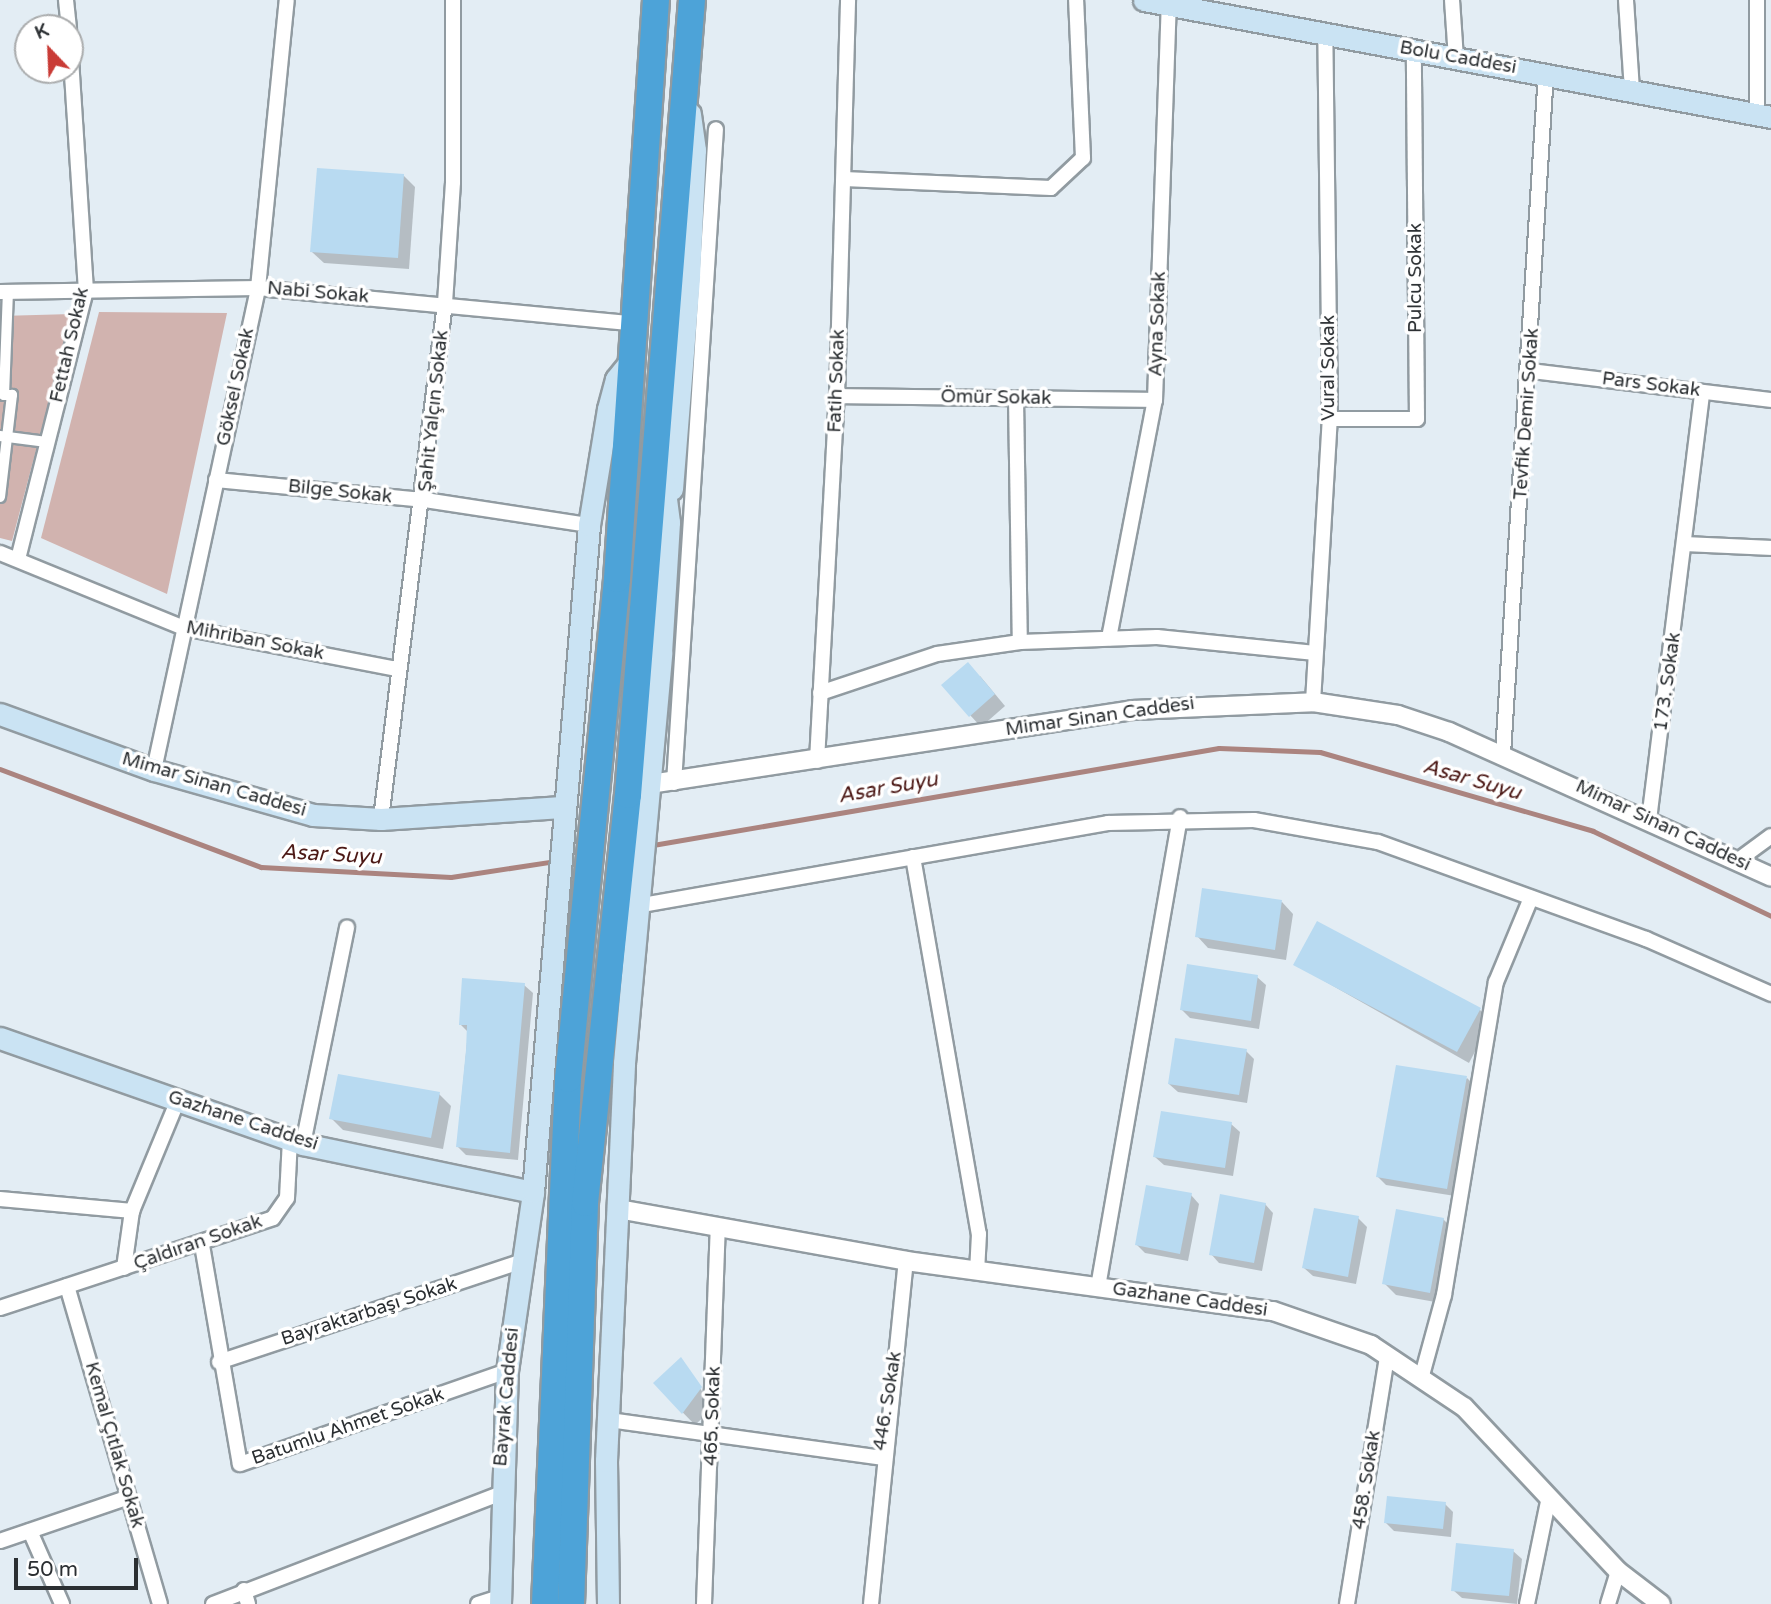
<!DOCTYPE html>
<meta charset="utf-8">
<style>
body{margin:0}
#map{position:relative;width:1771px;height:1604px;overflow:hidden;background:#e3edf4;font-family:"Varela Round",sans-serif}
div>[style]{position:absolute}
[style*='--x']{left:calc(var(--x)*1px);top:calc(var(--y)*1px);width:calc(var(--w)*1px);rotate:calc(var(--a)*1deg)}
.green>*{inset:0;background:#d1b3af}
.shadow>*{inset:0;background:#0003}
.stream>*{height:5px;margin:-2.5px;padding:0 2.5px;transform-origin:2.5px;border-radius:2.5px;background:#ab847f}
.building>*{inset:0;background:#b8daf1}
.roads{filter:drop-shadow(2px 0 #919ba1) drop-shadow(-2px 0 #919ba1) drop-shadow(0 2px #919ba1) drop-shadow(0 -2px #919ba1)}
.pedestrian>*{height:10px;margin:-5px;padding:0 5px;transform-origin:5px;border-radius:5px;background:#fff}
.minor>*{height:14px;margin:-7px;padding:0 7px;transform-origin:7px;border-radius:7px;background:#fff}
.tertiary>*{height:18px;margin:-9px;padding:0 9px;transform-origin:9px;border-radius:9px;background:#fff}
.secondary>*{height:21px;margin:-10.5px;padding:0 10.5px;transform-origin:10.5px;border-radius:10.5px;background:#cae3f3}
.motorway>*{height:26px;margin:-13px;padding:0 13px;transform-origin:13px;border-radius:13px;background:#4da3d8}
span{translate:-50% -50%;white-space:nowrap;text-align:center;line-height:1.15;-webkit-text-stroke:7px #fff;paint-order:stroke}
.street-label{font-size:19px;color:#2b2f32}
.water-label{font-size:21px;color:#4c1916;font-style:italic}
.north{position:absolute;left:14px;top:14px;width:70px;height:70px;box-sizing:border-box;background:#fff;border:2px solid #aaacad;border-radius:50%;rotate:337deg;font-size:19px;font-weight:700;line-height:28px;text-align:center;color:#2b2f32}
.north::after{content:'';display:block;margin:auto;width:24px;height:32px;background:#c93b36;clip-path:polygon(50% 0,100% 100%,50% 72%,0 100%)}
.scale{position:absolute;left:14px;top:1558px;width:124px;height:32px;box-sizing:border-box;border:4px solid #2b2f32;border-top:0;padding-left:9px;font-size:21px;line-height:24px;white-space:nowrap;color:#2b2f32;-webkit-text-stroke:5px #fff;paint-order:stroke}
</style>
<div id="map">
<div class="green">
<i style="clip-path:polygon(99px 312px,227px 313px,167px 594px,41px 538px)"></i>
<i style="clip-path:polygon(72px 314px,12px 541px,0 538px,0 316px)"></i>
</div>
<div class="shadow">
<i style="clip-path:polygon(403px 175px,415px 187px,409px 269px,324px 263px,312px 252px)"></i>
<i style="clip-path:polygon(980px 676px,1005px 706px,981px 727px,970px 715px)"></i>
<i style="clip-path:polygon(1282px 902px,1293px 914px,1286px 960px,1208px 948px,1197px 936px)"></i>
<i style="clip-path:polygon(1296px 965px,1480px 1010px,1491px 1021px,1469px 1063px)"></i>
<i style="clip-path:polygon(1257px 977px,1266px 985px,1259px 1029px,1190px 1018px,1181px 1009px)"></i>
<i style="clip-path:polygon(524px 985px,533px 993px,518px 1160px,466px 1155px,457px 1146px,468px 1032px,460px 1024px)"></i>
<i style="clip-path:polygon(1246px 1051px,1254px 1059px,1247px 1103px,1178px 1092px,1169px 1084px)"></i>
<i style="clip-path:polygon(1467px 1078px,1475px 1086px,1455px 1196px,1386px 1185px,1378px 1177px)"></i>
<i style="clip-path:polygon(439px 1094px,451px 1106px,443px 1149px,343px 1130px,331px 1118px)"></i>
<i style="clip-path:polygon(1231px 1124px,1240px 1132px,1233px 1176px,1164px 1165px,1155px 1157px)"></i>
<i style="clip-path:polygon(1191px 1195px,1199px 1204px,1188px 1261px,1145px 1253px,1137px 1245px)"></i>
<i style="clip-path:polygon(1265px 1204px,1273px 1213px,1262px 1271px,1219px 1263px,1211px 1254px)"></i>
<i style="clip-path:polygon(1358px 1218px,1367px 1227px,1356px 1284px,1313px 1276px,1304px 1268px)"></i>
<i style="clip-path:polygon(1443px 1219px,1455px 1231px,1441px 1303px,1396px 1295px,1384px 1283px)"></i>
<i style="clip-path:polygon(681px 1359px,713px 1408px,695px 1425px,655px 1384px)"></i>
<i style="clip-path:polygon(1445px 1504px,1453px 1512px,1451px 1537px,1394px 1531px,1386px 1523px)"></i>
<i style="clip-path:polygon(1513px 1551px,1522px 1559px,1517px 1604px,1462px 1598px,1453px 1590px)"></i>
</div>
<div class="stream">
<i style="--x:0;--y:769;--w:279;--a:20.6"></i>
<i style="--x:261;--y:867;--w:190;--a:3"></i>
<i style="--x:451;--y:877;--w:105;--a:-8.7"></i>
<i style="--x:647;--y:846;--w:580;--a:-9.72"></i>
<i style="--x:1219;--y:748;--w:101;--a:2.3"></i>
<i style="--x:1320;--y:752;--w:284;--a:16.1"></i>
<i style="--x:1593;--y:831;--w:197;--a:25.5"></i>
</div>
<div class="building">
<i style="clip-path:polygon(317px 168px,404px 174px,398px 258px,310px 252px)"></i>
<i style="clip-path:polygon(968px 662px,995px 694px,969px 717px,941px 685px)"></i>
<i style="clip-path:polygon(1202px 888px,1282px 900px,1275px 950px,1195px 937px)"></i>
<i style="clip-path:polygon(1317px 921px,1481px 1008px,1457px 1052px,1293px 965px)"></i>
<i style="clip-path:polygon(1187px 964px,1258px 975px,1251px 1021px,1180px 1010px)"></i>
<i style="clip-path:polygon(462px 978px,525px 983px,510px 1153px,456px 1147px,466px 1050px,467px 1025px,459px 1025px)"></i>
<i style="clip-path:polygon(1175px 1038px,1247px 1049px,1239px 1095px,1168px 1084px)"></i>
<i style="clip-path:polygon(1396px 1065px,1467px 1076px,1447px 1189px,1376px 1177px)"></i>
<i style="clip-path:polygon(338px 1074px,440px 1092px,431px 1138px,329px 1119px)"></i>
<i style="clip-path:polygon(1161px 1111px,1232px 1122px,1225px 1168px,1153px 1157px)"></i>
<i style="clip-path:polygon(1146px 1185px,1192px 1193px,1180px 1254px,1135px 1245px)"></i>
<i style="clip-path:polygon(1220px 1194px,1266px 1203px,1254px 1263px,1209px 1255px)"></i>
<i style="clip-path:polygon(1314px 1208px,1359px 1216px,1348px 1277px,1302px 1268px)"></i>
<i style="clip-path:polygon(1396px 1209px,1444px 1218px,1430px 1293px,1382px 1284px)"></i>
<i style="clip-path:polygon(681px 1357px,702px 1387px,682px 1414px,653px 1383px)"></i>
<i style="clip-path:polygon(1387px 1496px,1446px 1502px,1443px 1529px,1384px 1523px)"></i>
<i style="clip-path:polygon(1456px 1543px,1514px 1549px,1509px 1596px,1451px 1591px)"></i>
</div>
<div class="roads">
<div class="pedestrian">
<i style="--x:0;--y:436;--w:47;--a:7.3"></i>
<i style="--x:0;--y:497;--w:103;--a:-83.3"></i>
<i style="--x:12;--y:395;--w:8;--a:180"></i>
<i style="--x:4;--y:395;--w:103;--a:-87.8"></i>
</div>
<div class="minor">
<i style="--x:66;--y:0;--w:28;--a:84"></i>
<i style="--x:1452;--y:0;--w:58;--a:86.1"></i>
<i style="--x:1626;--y:0;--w:91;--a:86.2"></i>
<i style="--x:1757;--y:114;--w:114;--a:-90"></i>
<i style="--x:844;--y:179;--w:207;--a:2.5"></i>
<i style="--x:1051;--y:188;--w:44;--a:-43.2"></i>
<i style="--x:1083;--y:158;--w:158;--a:-92.5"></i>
<i style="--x:0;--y:292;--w:258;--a:-0.9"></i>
<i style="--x:258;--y:288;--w:380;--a:5.4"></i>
<i style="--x:1531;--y:371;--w:242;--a:6.9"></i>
<i style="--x:837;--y:396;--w:318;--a:0.7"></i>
<i style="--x:1016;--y:398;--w:244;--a:89.1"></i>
<i style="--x:1330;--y:419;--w:87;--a:0"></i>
<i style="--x:1417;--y:419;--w:369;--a:-90.5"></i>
<i style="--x:216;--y:480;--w:210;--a:5.5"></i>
<i style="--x:425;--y:500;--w:166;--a:8.7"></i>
<i style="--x:1686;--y:544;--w:85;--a:2.7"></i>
<i style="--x:0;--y:553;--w:199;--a:22.2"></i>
<i style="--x:184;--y:628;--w:217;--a:10.9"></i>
<i style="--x:18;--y:559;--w:276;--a:-75.8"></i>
<i style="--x:86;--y:291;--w:249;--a:-93.7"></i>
<i style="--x:1109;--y:638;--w:242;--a:-79.1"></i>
<i style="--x:1155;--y:400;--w:395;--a:-88"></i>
<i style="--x:820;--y:693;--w:123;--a:-18.4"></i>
<i style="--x:937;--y:654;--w:84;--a:-8.2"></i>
<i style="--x:1020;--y:642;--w:137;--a:-2.1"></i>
<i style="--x:1157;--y:637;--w:159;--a:5.8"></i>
<i style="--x:1313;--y:702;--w:284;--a:-86.6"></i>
<i style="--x:1330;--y:419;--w:386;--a:-90.7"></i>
<i style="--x:1503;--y:754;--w:682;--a:-86.39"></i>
<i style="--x:817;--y:761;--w:366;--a:-86.9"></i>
<i style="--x:837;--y:396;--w:396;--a:-88.4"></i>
<i style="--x:154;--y:770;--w:493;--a:-77.8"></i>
<i style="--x:258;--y:288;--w:289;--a:-84.3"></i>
<i style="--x:674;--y:783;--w:655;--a:-86.33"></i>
<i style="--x:381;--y:819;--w:520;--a:-82.93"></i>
<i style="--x:445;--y:303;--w:121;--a:-86.2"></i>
<i style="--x:453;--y:182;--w:182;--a:-90"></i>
<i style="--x:1649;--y:820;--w:431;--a:-82.9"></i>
<i style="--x:913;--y:857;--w:383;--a:80.1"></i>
<i style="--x:979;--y:1234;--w:37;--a:93"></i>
<i style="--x:1737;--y:861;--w:42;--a:-36.3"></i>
<i style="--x:637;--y:906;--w:478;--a:-10"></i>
<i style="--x:1108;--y:823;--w:146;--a:-1.2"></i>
<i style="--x:1254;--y:820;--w:126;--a:10.1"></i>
<i style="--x:1378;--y:842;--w:285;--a:19.9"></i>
<i style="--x:1646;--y:939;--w:137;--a:23.7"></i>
<i style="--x:303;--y:1144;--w:221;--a:-78.5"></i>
<i style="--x:0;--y:1199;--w:133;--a:5.2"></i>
<i style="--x:202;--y:1245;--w:222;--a:80.2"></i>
<i style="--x:240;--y:1464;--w:283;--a:-19.2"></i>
<i style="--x:124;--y:1268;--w:58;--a:-82"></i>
<i style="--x:132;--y:1211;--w:120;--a:-67.5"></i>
<i style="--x:67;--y:1286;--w:331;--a:73.7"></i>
<i style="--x:1098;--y:1287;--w:477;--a:-80.1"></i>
<i style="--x:0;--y:1308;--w:287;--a:-18.2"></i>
<i style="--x:273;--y:1218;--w:24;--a:-55"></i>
<i style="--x:287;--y:1198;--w:59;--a:-87.1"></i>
<i style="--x:219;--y:1362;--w:316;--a:-18.4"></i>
<i style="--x:1421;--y:1379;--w:87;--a:-74.7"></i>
<i style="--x:1444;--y:1295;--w:317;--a:-80.6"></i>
<i style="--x:1496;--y:982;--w:91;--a:-67.4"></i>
<i style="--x:609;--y:1420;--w:276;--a:7.9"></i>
<i style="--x:30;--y:1531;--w:80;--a:66.3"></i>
<i style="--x:0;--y:1541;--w:136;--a:-18.8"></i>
<i style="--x:244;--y:1590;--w:15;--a:74"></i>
<i style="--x:213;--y:1604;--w:306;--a:-21"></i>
<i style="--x:478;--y:1604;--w:23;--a:-18"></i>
<i style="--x:704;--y:1604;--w:376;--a:-87.9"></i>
<i style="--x:871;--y:1604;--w:345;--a:-84.2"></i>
<i style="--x:1347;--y:1604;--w:251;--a:-80.8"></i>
<i style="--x:1527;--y:1604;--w:109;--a:-78.4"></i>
<i style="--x:1608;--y:1604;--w:34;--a:-73"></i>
</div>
<div class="tertiary">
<i style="--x:650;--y:784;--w:489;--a:-8.7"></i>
<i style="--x:1133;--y:710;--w:180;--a:-2.5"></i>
<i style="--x:1313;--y:702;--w:86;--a:8.7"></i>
<i style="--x:1398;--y:715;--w:54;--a:18.4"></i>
<i style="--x:1449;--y:732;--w:353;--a:24.2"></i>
<i style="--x:618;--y:1209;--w:293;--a:10.2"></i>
<i style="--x:906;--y:1261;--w:370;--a:7.8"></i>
<i style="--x:1273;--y:1311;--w:104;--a:19.1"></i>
<i style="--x:1371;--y:1345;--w:112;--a:33.7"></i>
<i style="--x:1464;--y:1407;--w:225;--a:46.8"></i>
<i style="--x:1618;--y:1571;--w:54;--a:37.5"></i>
</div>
<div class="secondary">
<i style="--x:1144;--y:0;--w:638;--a:10.57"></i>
<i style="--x:672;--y:489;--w:214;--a:-85.4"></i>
<i style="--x:689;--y:276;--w:126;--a:-87.3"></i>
<i style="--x:695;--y:150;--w:37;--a:-98"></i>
<i style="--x:0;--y:714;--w:164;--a:20"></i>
<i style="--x:154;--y:770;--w:165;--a:15.8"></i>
<i style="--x:313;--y:815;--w:68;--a:3.4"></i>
<i style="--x:381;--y:819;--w:181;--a:-3.8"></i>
<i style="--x:0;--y:1038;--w:321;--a:19.3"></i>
<i style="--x:303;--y:1144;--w:235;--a:11.8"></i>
<i style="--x:500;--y:1604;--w:233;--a:-88.3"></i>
<i style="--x:507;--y:1371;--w:181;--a:-81.7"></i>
<i style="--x:533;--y:1192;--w:669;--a:-85.2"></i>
<i style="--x:589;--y:525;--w:118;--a:-80.7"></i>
<i style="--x:608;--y:409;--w:31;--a:-75"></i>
<i style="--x:616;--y:379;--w:27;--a:-51"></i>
<i style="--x:608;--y:1604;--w:143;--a:-90.8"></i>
<i style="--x:606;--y:1461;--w:398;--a:-87.4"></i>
<i style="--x:624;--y:1063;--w:412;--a:-84.8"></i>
<i style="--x:661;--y:653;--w:131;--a:-86.5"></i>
<i style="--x:669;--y:522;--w:54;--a:-97.4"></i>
</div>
<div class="motorway">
<i style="--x:545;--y:1604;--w:526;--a:-87.49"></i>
<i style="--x:568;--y:1079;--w:502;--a:-84.4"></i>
<i style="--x:617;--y:579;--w:580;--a:-86.15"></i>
<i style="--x:571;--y:1604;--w:401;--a:-88"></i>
<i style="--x:585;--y:1203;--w:410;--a:-84"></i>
<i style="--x:628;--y:795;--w:798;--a:-85.4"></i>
</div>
</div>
<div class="street-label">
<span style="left:1458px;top:58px;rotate:10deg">Bolu Caddesi</span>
<span style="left:1416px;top:278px;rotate:-90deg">Pulcu Sokak</span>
<span style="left:318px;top:293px;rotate:5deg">Nabi Sokak</span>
<span style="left:1158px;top:324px;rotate:-88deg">Ayna Sokak</span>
<span style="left:70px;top:345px;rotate:-77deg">Fettah Sokak</span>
<span style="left:1329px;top:368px;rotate:-90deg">Vural Sokak</span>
<span style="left:837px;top:381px;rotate:-88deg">Fatih Sokak</span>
<span style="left:1651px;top:385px;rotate:7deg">Pars Sokak</span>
<span style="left:236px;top:387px;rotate:-78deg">Göksel Sokak</span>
<span style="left:996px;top:398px;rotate:1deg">Ömür Sokak</span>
<span style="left:434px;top:411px;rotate:-84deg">Şahit Yalçın Sokak</span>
<span style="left:1527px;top:414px;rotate:-86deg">Tevfik Demir Sokak</span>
<span style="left:340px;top:492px;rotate:6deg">Bilge Sokak</span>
<span style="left:255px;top:641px;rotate:11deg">Mihriban Sokak</span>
<span style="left:1668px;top:682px;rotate:-82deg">173. Sokak</span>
<span style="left:1100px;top:717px;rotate:-8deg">Mimar Sinan Caddesi</span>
<span style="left:214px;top:785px;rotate:16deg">Mimar Sinan Caddesi</span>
<span style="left:1663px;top:826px;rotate:25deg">Mimar Sinan Caddesi</span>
<span style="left:243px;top:1121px;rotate:18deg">Gazhane Caddesi</span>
<span style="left:198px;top:1243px;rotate:-19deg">Çaldıran Sokak</span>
<span style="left:1190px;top:1300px;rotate:8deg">Gazhane Caddesi</span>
<span style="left:369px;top:1312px;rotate:-18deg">Bayraktarbaşı Sokak</span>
<span style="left:507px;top:1397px;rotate:-85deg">Bayrak Caddesi</span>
<span style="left:888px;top:1401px;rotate:-81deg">446. Sokak</span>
<span style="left:713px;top:1416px;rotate:-88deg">465. Sokak</span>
<span style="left:348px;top:1427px;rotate:-19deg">Batumlu Ahmet Sokak</span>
<span style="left:114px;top:1445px;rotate:74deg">Kemal Çıtlak Sokak</span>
<span style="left:1367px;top:1480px;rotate:-81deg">458. Sokak</span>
</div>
<div class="water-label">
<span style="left:1472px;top:780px;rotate:16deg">Asar Suyu</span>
<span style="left:888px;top:788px;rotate:-10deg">Asar Suyu</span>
<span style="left:331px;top:855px;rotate:3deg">Asar Suyu</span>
</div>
<div class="north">K</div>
<div class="scale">50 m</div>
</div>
